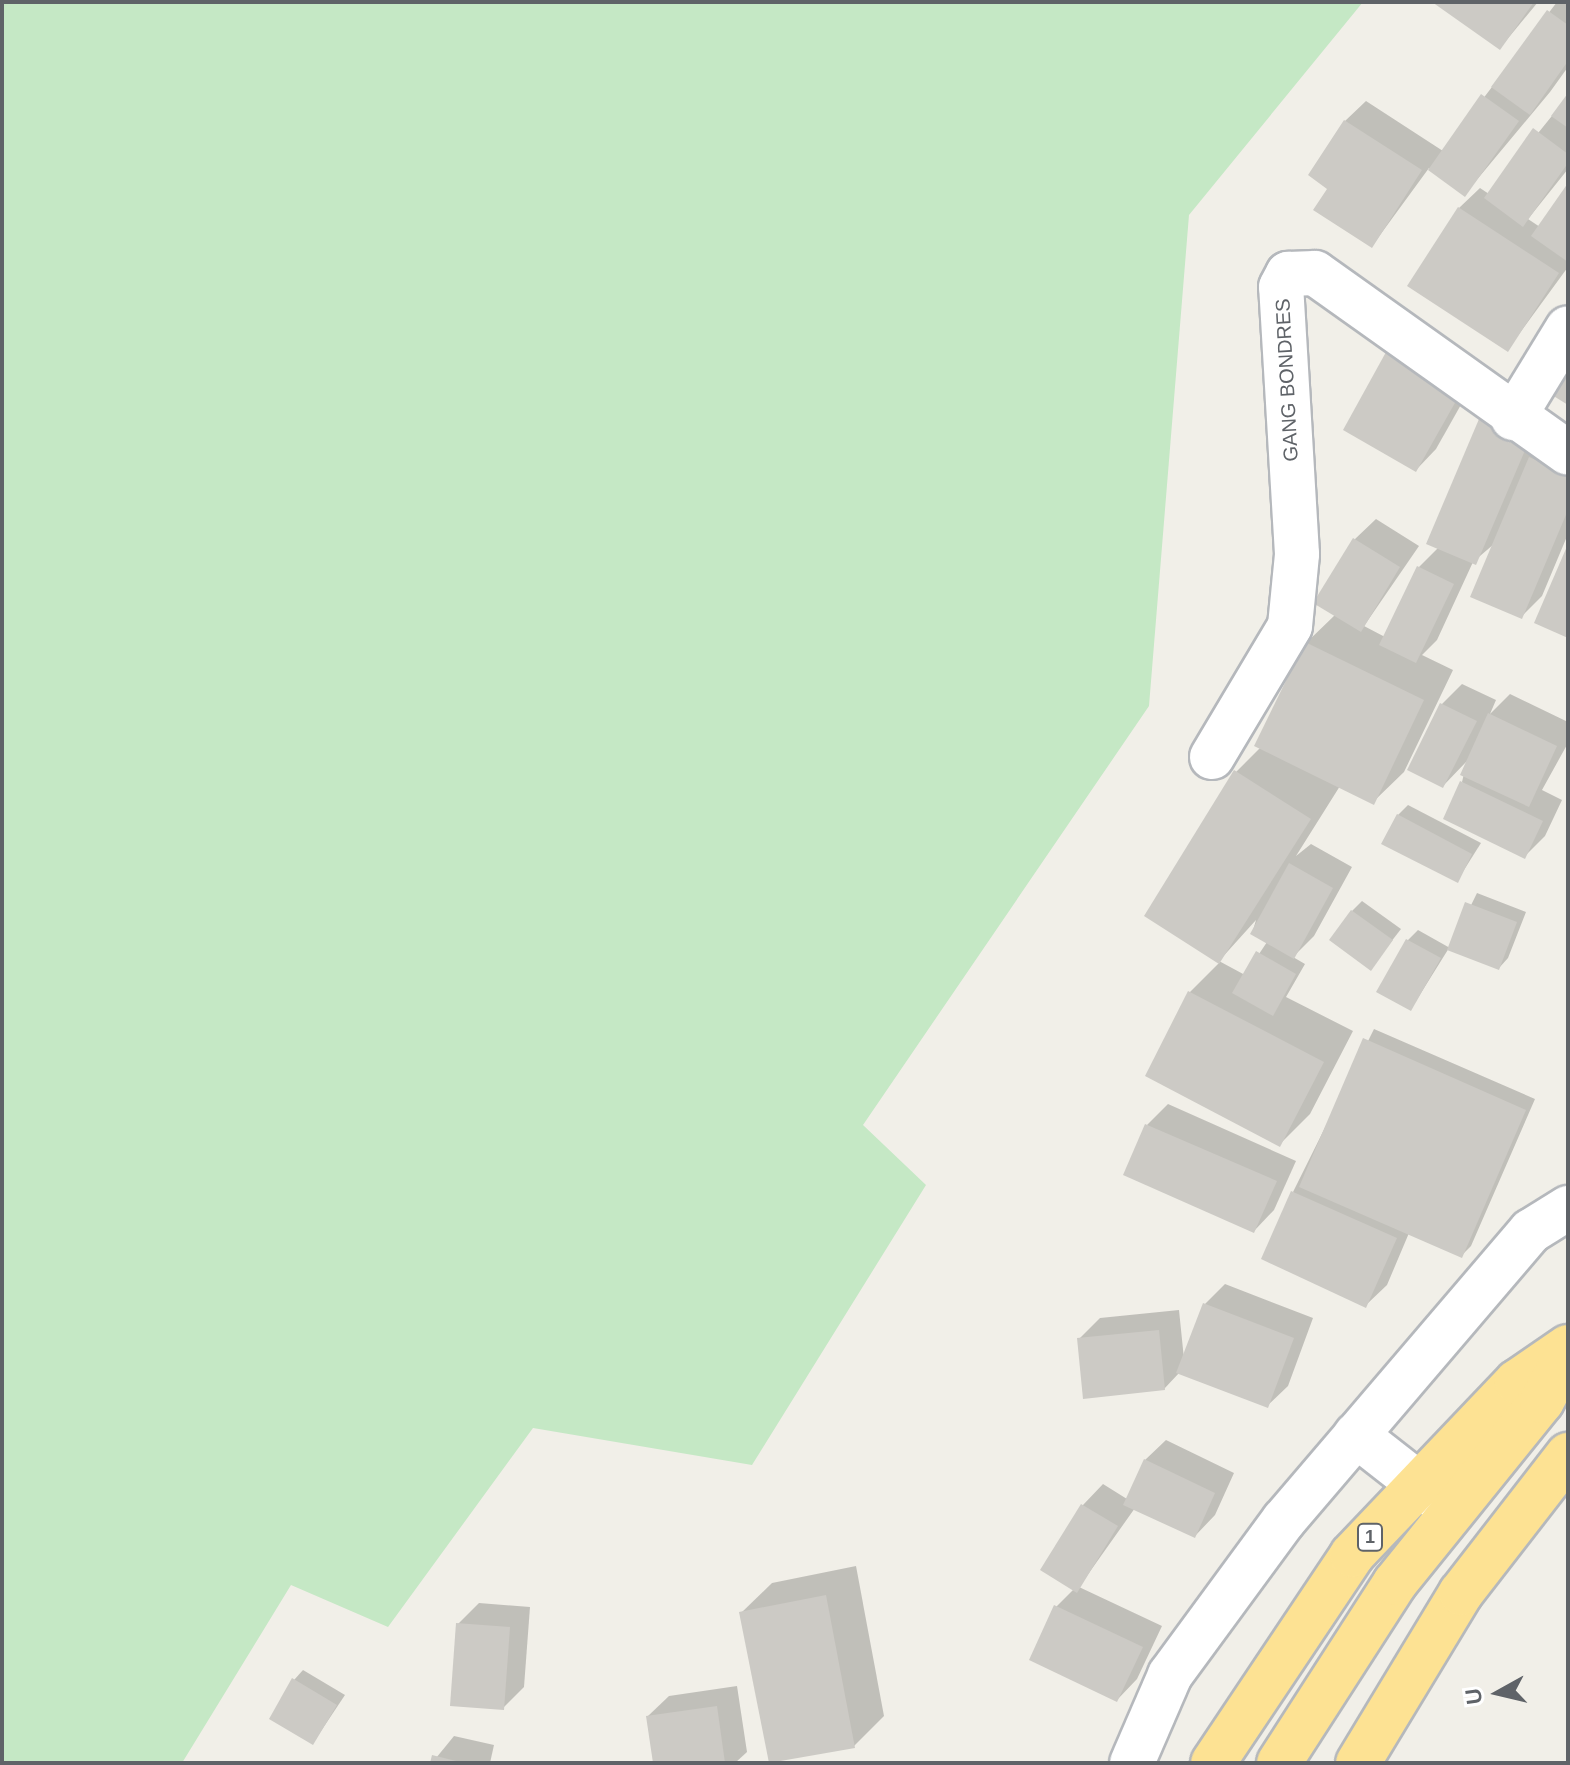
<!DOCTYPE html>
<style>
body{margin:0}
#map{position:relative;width:1570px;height:1765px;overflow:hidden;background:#f1efe8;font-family:Helvetica,sans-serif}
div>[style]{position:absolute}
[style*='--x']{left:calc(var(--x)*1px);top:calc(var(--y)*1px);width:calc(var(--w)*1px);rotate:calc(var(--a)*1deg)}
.green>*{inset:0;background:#c5e8c5}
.shadow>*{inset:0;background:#0003}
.building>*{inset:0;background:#cccac5}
.roads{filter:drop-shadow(2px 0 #b5b8bc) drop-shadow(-2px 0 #b5b8bc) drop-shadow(0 2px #b5b8bc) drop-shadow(0 -2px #b5b8bc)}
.minor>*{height:44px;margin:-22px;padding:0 22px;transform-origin:22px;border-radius:22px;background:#fff}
.highway>*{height:44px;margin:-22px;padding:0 22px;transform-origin:22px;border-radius:22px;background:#fde293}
span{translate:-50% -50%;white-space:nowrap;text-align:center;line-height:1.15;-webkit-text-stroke:6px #fff;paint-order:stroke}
.shield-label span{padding:2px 6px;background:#fff;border:2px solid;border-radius:6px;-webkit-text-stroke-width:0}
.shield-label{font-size:18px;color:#5f6368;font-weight:700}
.street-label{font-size:20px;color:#5f6368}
.frame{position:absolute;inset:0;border:4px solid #5f6368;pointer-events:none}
.north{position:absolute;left:1458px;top:1653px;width:80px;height:80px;-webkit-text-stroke:6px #fff;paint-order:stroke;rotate:262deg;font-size:22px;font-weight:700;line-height:32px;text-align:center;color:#5f6368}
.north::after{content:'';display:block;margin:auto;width:28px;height:36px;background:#5f6368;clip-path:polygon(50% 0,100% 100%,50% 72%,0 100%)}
</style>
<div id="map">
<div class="green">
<i style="clip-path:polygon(2px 2px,1363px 2px,1189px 215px,1149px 706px,863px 1125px,926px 1185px,752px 1465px,533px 1428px,388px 1627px,291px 1585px,182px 1763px,2px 1763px)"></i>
</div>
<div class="shadow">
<i style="clip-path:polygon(1435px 2px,1538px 2px,1500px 48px)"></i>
<i style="clip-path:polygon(1557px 2px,1568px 2px,1568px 67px,1550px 92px,1465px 194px,1429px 168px,1372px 246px,1329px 188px,1345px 121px,1366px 101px,1443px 151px)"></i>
<i style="clip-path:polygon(1568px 96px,1568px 169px,1528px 219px,1540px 227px,1568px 187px,1568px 267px,1508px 349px,1459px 208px,1480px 188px,1489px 194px)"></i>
<i style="clip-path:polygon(1413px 323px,1484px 364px,1436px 449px,1416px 470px)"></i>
<i style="clip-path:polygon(evenodd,1501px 400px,1548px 420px,1533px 456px,1551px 438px,1568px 445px,1568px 534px,1542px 596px,1521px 617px,1472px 596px,1494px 544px,1473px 562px,1437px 640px,1422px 655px,1453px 670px,1404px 772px,1373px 802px,1340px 786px,1296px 856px,1311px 844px,1352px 867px,1314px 936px,1293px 957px,1305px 964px,1286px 997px,1353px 1031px,1310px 1114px,1280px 1144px,1147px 1075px,1190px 992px,1220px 962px,1146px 916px,1236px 772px,1261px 747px,1306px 643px,1335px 615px,1316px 603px,1355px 539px,1376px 519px,1419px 546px,1364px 626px,1385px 637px,1419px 567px,1439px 547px,1429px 543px,1481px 420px,1501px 400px,1256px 920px,1252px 934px,1267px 942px,1245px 975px,1219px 961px,1256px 920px)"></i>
<i style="clip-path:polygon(1462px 684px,1496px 700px,1490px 714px,1510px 694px,1568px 722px,1568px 743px,1542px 790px,1562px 800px,1545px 836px,1524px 857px,1462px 782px,1467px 761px,1443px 786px,1442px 704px)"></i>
<i style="clip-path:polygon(1408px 805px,1481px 843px,1457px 881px,1398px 815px)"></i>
<i style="clip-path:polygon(1477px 893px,1526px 912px,1508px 958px,1499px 968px,1449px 948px,1411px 1009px,1408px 940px,1418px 930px,1450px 948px)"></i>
<i style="clip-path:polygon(1362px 901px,1401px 929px,1370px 969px,1352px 911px)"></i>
<i style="clip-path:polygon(1374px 1029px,1535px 1099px,1471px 1246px,1461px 1256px,1409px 1233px,1387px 1285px,1366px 1305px,1293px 1192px)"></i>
<i style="clip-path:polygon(1168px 1104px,1296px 1161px,1274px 1210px,1254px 1231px,1147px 1125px)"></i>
<i style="clip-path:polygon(1225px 1284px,1313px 1318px,1288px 1386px,1267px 1406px,1180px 1372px,1164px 1389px,1079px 1339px,1100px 1318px,1179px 1310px,1184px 1359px,1205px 1304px)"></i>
<i style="clip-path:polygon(1166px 1440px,1234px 1473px,1215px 1515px,1195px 1536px,1135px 1508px,1079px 1587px,1162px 1626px,1137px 1679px,1117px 1700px,1056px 1607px,1074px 1589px,1043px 1569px,1083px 1505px,1103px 1484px,1127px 1499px,1145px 1460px)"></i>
<i style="clip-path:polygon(856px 1566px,884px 1716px,854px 1746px,741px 1613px,772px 1583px)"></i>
<i style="clip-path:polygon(479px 1603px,530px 1607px,524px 1687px,503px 1708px,458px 1624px)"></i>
<i style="clip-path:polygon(303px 1670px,345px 1695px,313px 1743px,294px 1680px)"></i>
<i style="clip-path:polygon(737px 1686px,747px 1752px,735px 1763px,655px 1763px,648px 1716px,669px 1696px)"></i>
<i style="clip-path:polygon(454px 1736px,494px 1745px,490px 1763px,432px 1763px)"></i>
</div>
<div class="building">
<i style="clip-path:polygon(1432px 2px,1534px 2px,1500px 50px)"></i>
<i style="clip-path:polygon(1547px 10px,1568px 25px,1568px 61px,1530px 115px,1491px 87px)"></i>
<i style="clip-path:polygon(1568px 93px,1568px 128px,1551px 116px)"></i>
<i style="clip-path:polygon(1481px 94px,1519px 121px,1465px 197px,1428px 170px)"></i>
<i style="clip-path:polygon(1344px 120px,1422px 170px,1372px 248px,1313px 210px,1327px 189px,1308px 175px)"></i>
<i style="clip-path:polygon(1533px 128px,1568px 154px,1568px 163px,1523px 227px,1484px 198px)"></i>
<i style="clip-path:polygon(1568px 183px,1568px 262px,1531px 236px)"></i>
<i style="clip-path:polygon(1458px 207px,1559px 273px,1508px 352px,1407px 286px)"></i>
<i style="clip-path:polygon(1391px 343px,1465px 385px,1416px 472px,1343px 430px)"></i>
<i style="clip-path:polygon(1568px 369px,1568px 405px,1552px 395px)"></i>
<i style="clip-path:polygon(1479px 419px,1529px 441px,1476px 565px,1426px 544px)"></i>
<i style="clip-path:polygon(1529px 457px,1568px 474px,1568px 510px,1522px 619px,1470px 597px)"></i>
<i style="clip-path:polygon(1353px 538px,1400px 567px,1361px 632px,1313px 603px)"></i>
<i style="clip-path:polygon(1568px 544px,1568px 638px,1534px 623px)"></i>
<i style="clip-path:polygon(1417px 566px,1454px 584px,1416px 663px,1379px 645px)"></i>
<i style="clip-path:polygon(1305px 642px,1424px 700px,1374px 805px,1254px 746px)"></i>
<i style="clip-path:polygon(1440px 703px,1477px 721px,1443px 788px,1407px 770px)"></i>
<i style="clip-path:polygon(1488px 713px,1557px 746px,1529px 807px,1460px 775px)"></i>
<i style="clip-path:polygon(1234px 770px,1311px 819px,1219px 964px,1144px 916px)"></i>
<i style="clip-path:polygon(1460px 781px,1543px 821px,1525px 859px,1443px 819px)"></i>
<i style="clip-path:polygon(1397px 814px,1472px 854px,1458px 883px,1381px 844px)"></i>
<i style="clip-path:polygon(1289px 863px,1333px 888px,1294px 959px,1250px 934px)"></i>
<i style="clip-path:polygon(1465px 902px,1517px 922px,1499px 970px,1447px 950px)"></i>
<i style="clip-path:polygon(1351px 910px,1393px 940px,1371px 971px,1329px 940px)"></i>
<i style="clip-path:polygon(1406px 939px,1441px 958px,1411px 1011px,1376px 992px)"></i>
<i style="clip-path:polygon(1256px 951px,1296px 974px,1273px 1016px,1232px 993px)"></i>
<i style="clip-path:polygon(1188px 991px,1324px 1062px,1280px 1147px,1145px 1076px)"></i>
<i style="clip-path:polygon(1363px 1038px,1526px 1110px,1462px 1258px,1299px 1187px)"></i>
<i style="clip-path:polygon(1145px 1124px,1277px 1181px,1254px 1233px,1123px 1175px)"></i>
<i style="clip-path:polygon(1291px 1191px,1397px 1238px,1366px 1308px,1261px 1259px)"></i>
<i style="clip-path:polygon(1203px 1303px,1294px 1338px,1268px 1408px,1176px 1373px)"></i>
<i style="clip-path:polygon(1159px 1330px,1165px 1390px,1083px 1399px,1077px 1338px)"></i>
<i style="clip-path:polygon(1144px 1459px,1215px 1493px,1195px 1538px,1123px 1505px)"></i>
<i style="clip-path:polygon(1081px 1504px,1118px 1526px,1077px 1593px,1040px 1570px)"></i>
<i style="clip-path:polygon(826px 1595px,855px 1748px,769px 1763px,739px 1612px)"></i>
<i style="clip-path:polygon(1054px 1605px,1143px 1647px,1117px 1702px,1029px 1660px)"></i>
<i style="clip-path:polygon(456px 1623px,510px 1627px,504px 1710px,450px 1706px)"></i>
<i style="clip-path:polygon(292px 1678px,337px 1705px,313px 1745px,269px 1719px)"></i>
<i style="clip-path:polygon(717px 1706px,725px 1763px,653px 1763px,646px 1716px)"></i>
<i style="clip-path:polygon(432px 1755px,460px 1762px,460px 1763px,430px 1763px)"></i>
</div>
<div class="roads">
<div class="minor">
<i style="--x:1513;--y:418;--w:105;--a:-58.6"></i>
<i style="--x:1212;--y:757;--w:152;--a:-59.2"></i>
<i style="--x:1290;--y:626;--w:72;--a:-84.4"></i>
<i style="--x:1297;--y:554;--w:267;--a:-93.4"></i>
<i style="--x:1281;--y:287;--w:15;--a:-62"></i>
<i style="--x:1288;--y:274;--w:27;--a:-2"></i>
<i style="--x:1315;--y:273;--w:310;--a:35.4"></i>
<i style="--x:1356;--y:1435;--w:117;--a:38"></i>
<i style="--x:1132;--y:1763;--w:96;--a:-66.6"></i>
<i style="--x:1170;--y:1675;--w:192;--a:-53.7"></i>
<i style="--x:1284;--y:1520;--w:380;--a:-49.5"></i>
<i style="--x:1531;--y:1231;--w:44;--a:-31.9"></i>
</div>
<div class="highway">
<i style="--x:1213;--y:1763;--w:250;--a:-56.2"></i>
<i style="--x:1352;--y:1555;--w:239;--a:-46.4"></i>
<i style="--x:1517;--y:1382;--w:62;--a:-34.5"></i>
<i style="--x:1279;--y:1763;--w:214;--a:-57.2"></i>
<i style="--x:1395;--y:1583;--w:234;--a:-51.1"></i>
<i style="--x:1542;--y:1401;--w:55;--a:-62"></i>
<i style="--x:1358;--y:1763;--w:199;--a:-58.8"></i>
<i style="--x:1461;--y:1593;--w:175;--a:-52.2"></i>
</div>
</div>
<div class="shield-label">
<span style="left:1370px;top:1537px">1</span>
</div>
<div class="street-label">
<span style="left:1287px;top:380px;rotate:-93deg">GANG BONDRES</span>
</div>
<div class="frame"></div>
<div class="north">U</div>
</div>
